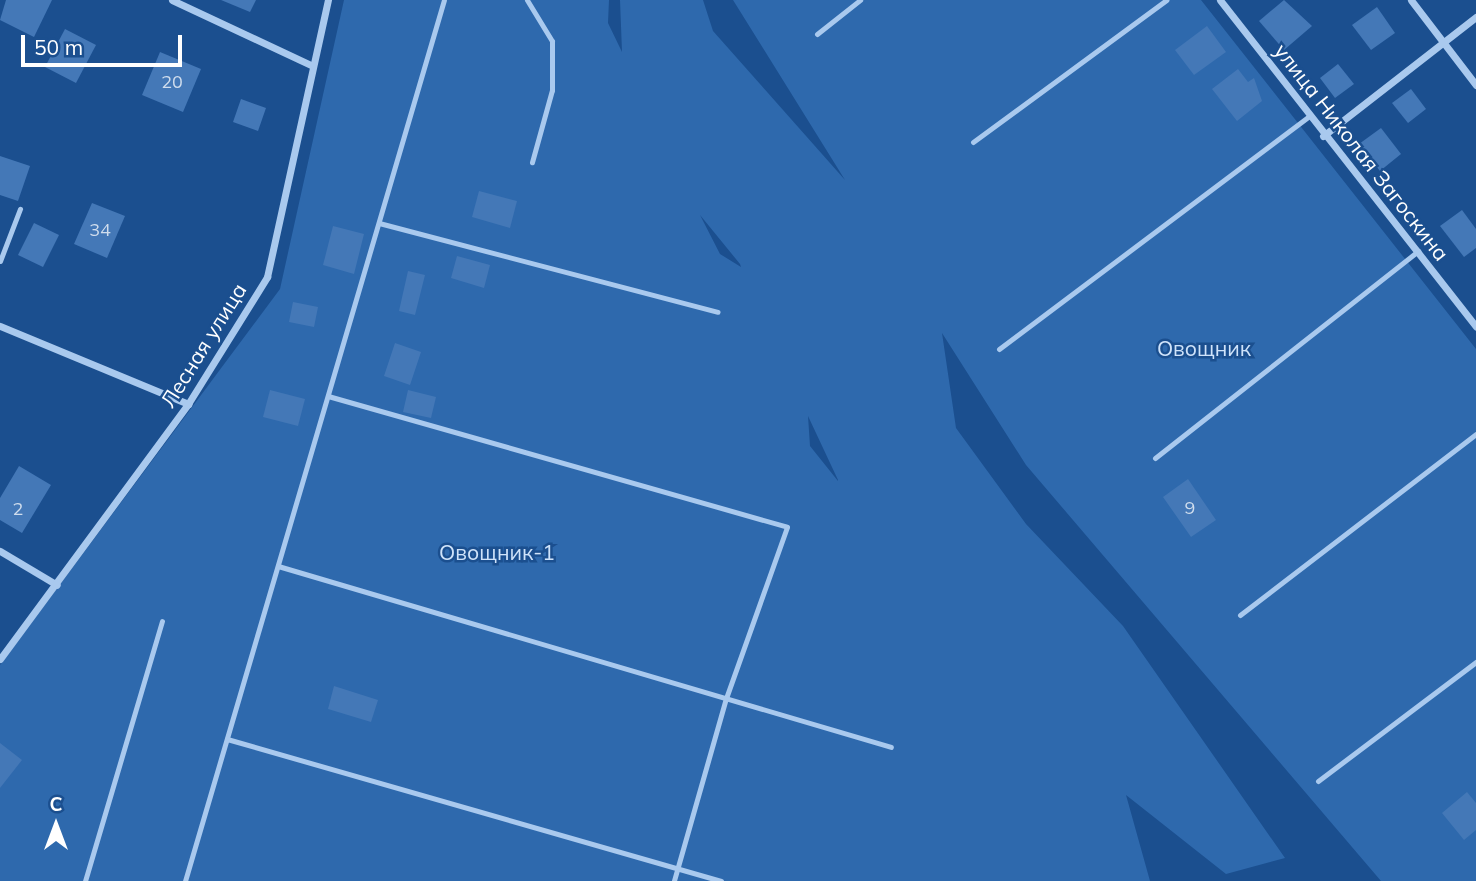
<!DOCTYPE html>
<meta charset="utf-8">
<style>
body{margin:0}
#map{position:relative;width:1476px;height:881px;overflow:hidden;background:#1b4f8f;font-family:Mulish,sans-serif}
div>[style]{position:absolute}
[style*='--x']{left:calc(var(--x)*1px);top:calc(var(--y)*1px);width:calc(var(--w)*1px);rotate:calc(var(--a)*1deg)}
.green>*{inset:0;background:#2e69ad}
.building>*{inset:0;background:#4478b7}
.lane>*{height:5px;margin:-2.5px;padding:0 2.5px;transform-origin:2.5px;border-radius:2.5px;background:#a9c9ee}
.street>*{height:7px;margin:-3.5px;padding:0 3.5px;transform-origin:3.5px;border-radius:3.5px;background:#a9c9ee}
span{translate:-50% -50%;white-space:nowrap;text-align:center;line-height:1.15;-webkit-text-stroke:5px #1b4f8f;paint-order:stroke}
.number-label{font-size:18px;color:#d0dded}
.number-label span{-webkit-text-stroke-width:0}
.street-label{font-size:21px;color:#fff}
.park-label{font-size:21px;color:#cfe3fa}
.north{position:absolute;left:21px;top:790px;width:70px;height:70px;-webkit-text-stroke:5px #1b4f8f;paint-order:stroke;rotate:0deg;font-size:19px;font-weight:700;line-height:28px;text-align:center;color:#fff}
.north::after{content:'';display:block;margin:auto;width:24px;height:32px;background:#fff;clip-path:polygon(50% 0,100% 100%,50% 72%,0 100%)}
.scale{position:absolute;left:21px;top:35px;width:161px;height:32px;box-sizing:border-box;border:4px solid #fff;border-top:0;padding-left:9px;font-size:21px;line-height:24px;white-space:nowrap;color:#fff;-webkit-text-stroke:5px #1b4f8f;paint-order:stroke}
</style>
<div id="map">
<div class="green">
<i style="clip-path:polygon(evenodd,344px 0,609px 0,608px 23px,622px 52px,620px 0,703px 0,713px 31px,845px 180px,733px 0,1201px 0,1476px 349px,1476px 881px,1381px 881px,1026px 465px,942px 333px,956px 428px,1026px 524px,1123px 626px,1285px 858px,1226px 874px,1126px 795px,1150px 881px,0 881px,0 665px,280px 289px,344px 0,700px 215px,740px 264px,741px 267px,720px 254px,700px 215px,344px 0,808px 416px,838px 480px,838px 481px,810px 446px,808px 416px)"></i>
</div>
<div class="building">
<i style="clip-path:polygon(6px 0,52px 0,34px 37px,0 20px)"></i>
<i style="clip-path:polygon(221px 0,256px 0,250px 12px)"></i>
<i style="clip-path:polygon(1284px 0,1312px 26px,1284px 50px,1259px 21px)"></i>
<i style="clip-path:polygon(1377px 7px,1395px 33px,1371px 50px,1352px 25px)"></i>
<i style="clip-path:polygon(1207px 26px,1226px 52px,1194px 75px,1175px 50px)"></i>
<i style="clip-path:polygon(65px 29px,96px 45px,76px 83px,45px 67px)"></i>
<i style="clip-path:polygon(160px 52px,201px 69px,183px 112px,142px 95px)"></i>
<i style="clip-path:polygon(1338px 64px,1354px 84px,1335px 98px,1320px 78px)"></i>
<i style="clip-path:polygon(1238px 69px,1248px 82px,1254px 78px,1262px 101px,1237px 121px,1212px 89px)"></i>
<i style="clip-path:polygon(1411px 89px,1426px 109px,1408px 123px,1392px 103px)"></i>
<i style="clip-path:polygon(241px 99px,266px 108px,258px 131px,233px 122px)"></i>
<i style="clip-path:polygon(1381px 128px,1401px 154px,1380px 171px,1359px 144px)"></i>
<i style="clip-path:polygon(0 156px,30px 166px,18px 201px,0 195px)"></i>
<i style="clip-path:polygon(479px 191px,517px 201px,510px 228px,472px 217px)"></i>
<i style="clip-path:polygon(92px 203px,125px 216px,107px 258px,74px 244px)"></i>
<i style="clip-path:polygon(1462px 210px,1476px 229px,1476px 248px,1464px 257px,1440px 226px)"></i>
<i style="clip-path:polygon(34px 223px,59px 235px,43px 267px,18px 255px)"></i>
<i style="clip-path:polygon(333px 226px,364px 234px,354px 274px,323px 265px)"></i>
<i style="clip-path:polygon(457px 256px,490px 265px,484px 288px,451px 278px)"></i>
<i style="clip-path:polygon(408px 271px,425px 275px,415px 315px,399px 311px)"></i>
<i style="clip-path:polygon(293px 302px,318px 307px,314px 327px,289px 322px)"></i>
<i style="clip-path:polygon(395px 343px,421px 352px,410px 385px,384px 376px)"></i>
<i style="clip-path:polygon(270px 390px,305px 399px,298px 426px,263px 417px)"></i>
<i style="clip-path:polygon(408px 390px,436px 397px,431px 418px,403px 412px)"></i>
<i style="clip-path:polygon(19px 466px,51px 485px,22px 533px,0 520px,0 498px)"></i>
<i style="clip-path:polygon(1188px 479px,1216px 520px,1191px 537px,1163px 497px)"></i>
<i style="clip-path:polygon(334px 686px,378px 700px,371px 722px,328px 709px)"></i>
<i style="clip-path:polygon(0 743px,22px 760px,0 788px)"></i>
<i style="clip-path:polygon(1467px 792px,1476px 803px,1476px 830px,1464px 840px,1442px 813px)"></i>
</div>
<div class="lane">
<i style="--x:527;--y:0;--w:48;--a:58.6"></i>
<i style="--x:552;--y:41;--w:49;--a:90"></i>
<i style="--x:552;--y:90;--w:75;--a:105.5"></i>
<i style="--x:817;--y:34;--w:55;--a:-38.3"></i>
<i style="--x:973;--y:142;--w:240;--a:-36.3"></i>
<i style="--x:379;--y:223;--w:350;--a:14.7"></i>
<i style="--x:0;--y:261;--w:56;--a:-69"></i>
<i style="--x:999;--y:349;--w:388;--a:-36.9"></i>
<i style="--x:328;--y:396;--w:477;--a:15.9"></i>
<i style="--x:787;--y:527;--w:182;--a:109.6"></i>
<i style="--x:726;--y:698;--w:190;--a:105.9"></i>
<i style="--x:1155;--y:458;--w:335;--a:-38.2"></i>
<i style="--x:278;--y:566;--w:639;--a:16.45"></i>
<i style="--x:1240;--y:615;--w:297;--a:-37.5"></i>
<i style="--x:227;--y:739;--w:514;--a:16.04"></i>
<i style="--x:1318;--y:781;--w:198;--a:-37"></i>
<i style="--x:85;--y:881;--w:271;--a:-73.5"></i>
<i style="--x:185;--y:881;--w:918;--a:-73.62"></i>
</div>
<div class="street">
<i style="--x:172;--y:0;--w:153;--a:25.1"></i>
<i style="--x:1220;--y:0;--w:415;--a:51.9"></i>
<i style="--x:1411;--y:0;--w:107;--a:52.6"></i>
<i style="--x:1323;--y:136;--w:194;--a:-37.9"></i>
<i style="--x:0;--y:326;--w:204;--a:22.5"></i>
<i style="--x:0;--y:551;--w:66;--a:30.8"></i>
<i style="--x:0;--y:659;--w:317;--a:-53.6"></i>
<i style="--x:188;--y:404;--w:150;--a:-58.1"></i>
<i style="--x:267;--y:277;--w:284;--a:-77.6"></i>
</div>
<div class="number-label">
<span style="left:172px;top:82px">20</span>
<span style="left:100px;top:230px">34</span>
<span style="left:1190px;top:508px">9</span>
<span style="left:18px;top:509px">2</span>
</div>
<div class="street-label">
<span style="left:1362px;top:152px;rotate:52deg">улица Николая Загоскина</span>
<span style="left:203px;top:345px;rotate:-58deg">Лесная улица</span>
</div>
<div class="park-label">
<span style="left:1204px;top:348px">Овощник</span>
<span style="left:497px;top:552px">Овощник-1</span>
</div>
<div class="north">С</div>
<div class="scale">50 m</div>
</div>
